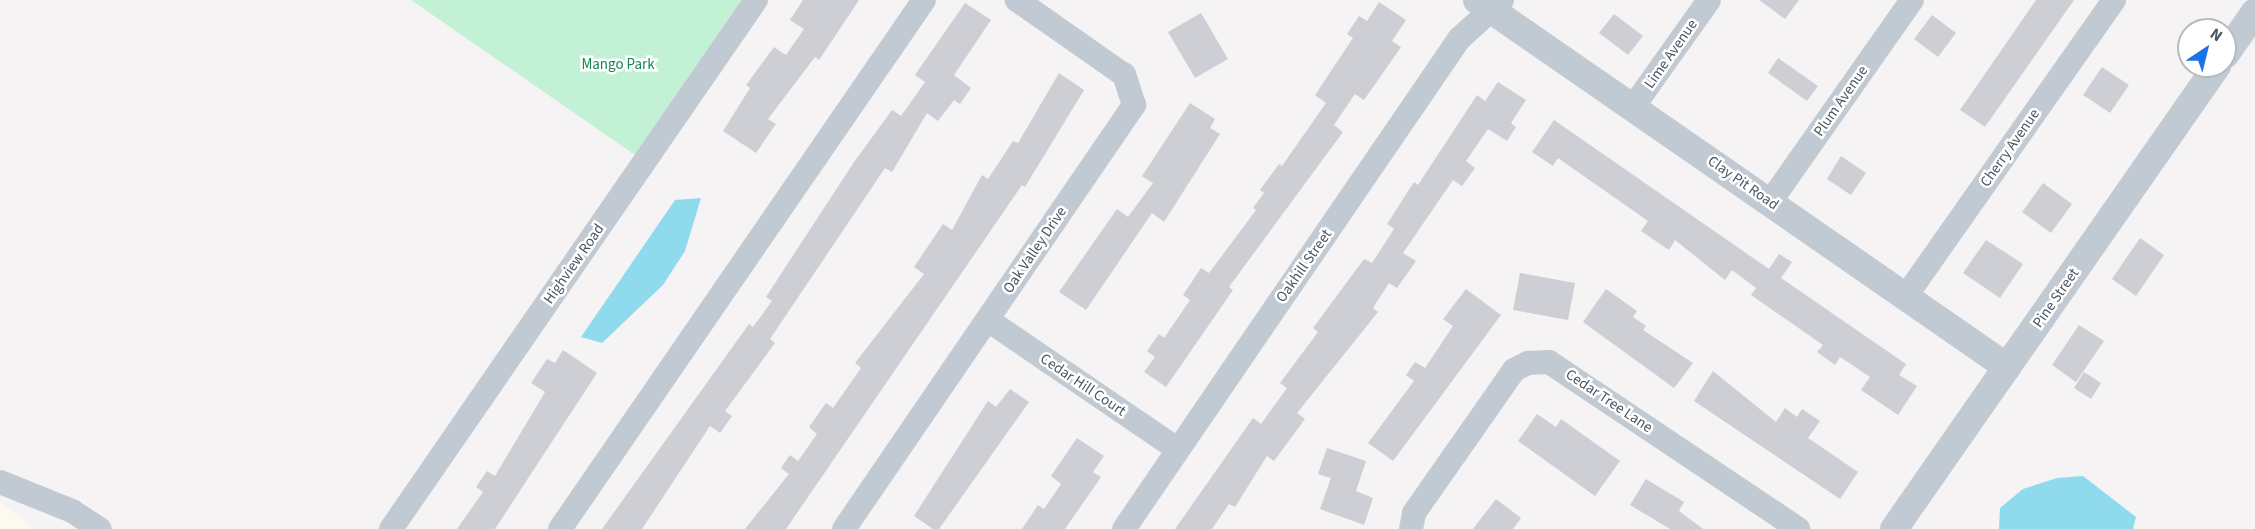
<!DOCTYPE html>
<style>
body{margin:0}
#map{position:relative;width:2255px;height:529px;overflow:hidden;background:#f5f3f3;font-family:"Source Sans 3",sans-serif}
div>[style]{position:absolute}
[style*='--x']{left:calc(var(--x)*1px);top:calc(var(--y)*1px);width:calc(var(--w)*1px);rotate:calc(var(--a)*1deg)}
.commercial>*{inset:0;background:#fdf9ef}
.green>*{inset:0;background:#c3f1d5}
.water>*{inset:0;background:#90daee}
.building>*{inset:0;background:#cdcfd5}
.minor>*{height:24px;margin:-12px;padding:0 12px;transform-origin:12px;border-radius:12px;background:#c1cad2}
.tertiary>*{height:28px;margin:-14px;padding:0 14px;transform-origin:14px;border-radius:14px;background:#c1cad2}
span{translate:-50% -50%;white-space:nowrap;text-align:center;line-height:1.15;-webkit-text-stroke:5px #fff;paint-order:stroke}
.street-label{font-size:15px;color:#4a5661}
.park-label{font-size:15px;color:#17864f}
.north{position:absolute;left:2177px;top:18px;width:60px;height:60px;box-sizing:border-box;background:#fff;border:2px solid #b7bbc0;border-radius:50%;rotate:35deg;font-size:16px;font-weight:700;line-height:24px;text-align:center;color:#4a5661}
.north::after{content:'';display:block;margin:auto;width:21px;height:27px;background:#1a73e8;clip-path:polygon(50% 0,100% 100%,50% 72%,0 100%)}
</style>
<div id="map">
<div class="commercial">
<i style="clip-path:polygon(0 502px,36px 529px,0 529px)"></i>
</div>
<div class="green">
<i style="clip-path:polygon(411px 0,741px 0,635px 155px)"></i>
</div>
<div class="water">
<i style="clip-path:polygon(701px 198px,685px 251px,663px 285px,602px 343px,581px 337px,675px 200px)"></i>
<i style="clip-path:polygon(2083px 476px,2136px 517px,2133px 529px,1999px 529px,2000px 508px,2023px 489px,2057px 478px)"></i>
</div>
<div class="building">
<i style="clip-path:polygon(803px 0,859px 0,819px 60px,815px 57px,768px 119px,776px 124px,756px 153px,723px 131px,750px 88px,746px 85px,774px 47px,786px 55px,804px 29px,790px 20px)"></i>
<i style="clip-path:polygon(1759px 0,1799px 0,1785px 19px)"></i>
<i style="clip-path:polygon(2036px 0,2074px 0,1985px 127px,1960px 110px)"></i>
<i style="clip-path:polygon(1379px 2px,1406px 20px,1392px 41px,1401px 47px,1364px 100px,1355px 94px,1334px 125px,1343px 132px,1229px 287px,1233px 290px,1166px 387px,1144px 372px,1155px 357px,1147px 351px,1159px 334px,1164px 338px,1190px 300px,1183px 295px,1201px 268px,1209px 273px,1256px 210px,1253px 208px,1264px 193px,1260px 190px,1279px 164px,1282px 166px,1326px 103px,1315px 95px,1353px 38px,1347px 34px,1359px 16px,1367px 21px)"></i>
<i style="clip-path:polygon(965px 3px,991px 20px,954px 75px,971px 88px,960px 104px,954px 100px,938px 121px,927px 113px,892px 172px,885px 168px,770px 339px,775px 343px,725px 411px,732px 416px,720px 433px,710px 426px,642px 529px,602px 529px,749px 324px,753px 327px,772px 301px,766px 297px,854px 162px,892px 110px,901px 116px,925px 82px,915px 75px)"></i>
<i style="clip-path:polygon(1201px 13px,1228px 59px,1195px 78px,1168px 32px)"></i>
<i style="clip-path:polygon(1614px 14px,1643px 36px,1628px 55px,1599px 33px)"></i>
<i style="clip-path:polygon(1932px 15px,1956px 33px,1938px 57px,1914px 39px)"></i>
<i style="clip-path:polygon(1778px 58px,1818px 86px,1807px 101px,1768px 73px)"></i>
<i style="clip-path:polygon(2102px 67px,2129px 85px,2110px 113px,2083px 95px)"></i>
<i style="clip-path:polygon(1059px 73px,1084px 90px,1025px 187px,1022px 185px,786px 529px,745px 529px,789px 474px,781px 468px,790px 455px,798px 461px,817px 434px,809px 427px,826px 403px,833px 408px,861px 368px,855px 363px,924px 274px,914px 267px,943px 224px,952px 230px,982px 175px,988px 179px,1013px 141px,1018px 143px)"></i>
<i style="clip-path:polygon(1498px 82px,1526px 100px,1511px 123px,1516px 127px,1507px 141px,1488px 129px,1466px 161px,1475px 168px,1462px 186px,1453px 180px,1403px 253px,1416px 261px,1397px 288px,1389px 283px,1373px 308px,1378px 312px,1297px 413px,1305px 419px,1274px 461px,1267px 456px,1235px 507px,1229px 504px,1212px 529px,1175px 529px,1253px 418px,1261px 424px,1287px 388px,1280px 383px,1318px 332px,1313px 328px,1364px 259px,1372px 263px,1394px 229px,1387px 224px,1414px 182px,1418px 185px,1477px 95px,1485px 101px)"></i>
<i style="clip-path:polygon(1190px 103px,1215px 119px,1210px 128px,1220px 134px,1164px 222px,1152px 213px,1086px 310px,1059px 292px,1117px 209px,1128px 217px,1153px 183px,1142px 176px)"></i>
<i style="clip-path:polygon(1554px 120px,1769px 269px,1779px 254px,1792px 262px,1781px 278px,1906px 364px,1899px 375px,1917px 386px,1898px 415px,1861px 390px,1870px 377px,1840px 357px,1835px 365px,1817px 352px,1823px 345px,1751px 295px,1756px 288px,1732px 270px,1725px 280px,1675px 240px,1669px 250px,1641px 231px,1648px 221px,1558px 158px,1553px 166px,1532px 152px)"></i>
<i style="clip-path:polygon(1841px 156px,1866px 173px,1851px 195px,1827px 179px)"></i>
<i style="clip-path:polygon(2043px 183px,2072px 204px,2051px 233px,2022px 212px)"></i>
<i style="clip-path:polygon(2140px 238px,2164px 255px,2136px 296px,2112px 279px)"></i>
<i style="clip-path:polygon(1986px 240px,2023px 264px,2000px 298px,1963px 273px)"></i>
<i style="clip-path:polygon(1520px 273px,1575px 283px,1568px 320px,1513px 310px)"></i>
<i style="clip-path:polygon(1466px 289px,1501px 315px,1393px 461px,1368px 443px,1414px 381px,1406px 375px,1415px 362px,1425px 368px,1453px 326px,1443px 319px)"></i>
<i style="clip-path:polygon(1606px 289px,1637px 311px,1633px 317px,1646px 326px,1643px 330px,1693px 363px,1674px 388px,1583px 322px)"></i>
<i style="clip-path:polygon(2079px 325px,2104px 341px,2076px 382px,2052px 365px)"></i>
<i style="clip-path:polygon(563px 350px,597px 373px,495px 529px,457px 529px,483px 492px,476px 487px,487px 471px,495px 476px,545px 392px,531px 383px,547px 359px,555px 363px)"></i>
<i style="clip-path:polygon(1713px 371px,1776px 422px,1785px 408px,1797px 417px,1802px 409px,1820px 421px,1808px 438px,1858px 472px,1840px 499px,1694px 401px)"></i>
<i style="clip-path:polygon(2084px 372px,2101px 383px,2091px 399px,2074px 388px)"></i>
<i style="clip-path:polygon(1010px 389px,1029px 402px,939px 529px,933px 529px,914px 516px,988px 401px,996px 407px)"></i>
<i style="clip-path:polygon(1537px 414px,1556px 427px,1561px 419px,1620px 461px,1595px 496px,1518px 441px)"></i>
<i style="clip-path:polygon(1077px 438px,1104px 456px,1093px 472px,1101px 477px,1065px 529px,1022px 529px,1038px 505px,1044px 509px,1061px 484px,1051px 476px)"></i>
<i style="clip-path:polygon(1327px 448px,1366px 461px,1356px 491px,1373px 498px,1364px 525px,1320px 509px,1331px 478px,1318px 474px)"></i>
<i style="clip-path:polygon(1646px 479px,1684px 502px,1679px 511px,1703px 529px,1670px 529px,1630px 505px)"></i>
<i style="clip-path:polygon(1496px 499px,1521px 518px,1513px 529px,1473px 529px)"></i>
</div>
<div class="minor">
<i style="--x:1633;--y:107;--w:131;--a:-54.6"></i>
<i style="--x:1770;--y:202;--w:247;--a:-54.9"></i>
<i style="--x:1906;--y:296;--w:362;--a:-54.9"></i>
<i style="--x:988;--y:320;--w:229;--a:34.3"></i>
<i style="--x:0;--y:482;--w:78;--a:21.9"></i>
<i style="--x:72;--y:511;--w:33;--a:33"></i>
<i style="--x:391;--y:529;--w:643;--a:-55.4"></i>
<i style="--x:560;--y:529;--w:642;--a:-55.47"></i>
<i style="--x:844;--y:529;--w:514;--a:-55.63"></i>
<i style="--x:1134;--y:105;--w:32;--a:-108"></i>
<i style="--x:1124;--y:75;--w:131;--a:-145"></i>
<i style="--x:1124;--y:529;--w:594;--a:-55.64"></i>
<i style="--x:1459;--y:39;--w:58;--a:-42.2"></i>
<i style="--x:1411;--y:529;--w:16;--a:-79"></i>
<i style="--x:1414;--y:513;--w:174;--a:-55"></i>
<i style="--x:1514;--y:370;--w:16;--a:-27"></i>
<i style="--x:1528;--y:363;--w:21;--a:-3"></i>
<i style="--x:1549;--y:362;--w:300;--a:33.8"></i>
</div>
<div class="tertiary">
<i style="--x:1477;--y:0;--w:645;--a:34.7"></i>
<i style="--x:2225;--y:55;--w:52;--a:-55.1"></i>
<i style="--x:1894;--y:529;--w:565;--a:-55.1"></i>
</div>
<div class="street-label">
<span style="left:1671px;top:54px;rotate:-55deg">Lime Avenue</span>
<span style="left:1841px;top:101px;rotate:-55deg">Plum Avenue</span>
<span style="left:2010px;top:148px;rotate:-55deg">Cherry Avenue</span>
<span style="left:1743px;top:183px;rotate:35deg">Clay Pit Road</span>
<span style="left:1035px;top:250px;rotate:-56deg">Oak Valley Drive</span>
<span style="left:574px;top:264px;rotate:-55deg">Highview Road</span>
<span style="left:1304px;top:266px;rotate:-55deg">Oakhill Street</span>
<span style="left:2056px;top:298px;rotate:-55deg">Pine Street</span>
<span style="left:1083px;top:385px;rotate:34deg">Cedar Hill Court</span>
<span style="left:1609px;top:401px;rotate:34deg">Cedar Tree Lane</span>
</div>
<div class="park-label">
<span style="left:618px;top:65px">Mango Park</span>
</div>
<div class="north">N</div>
</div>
